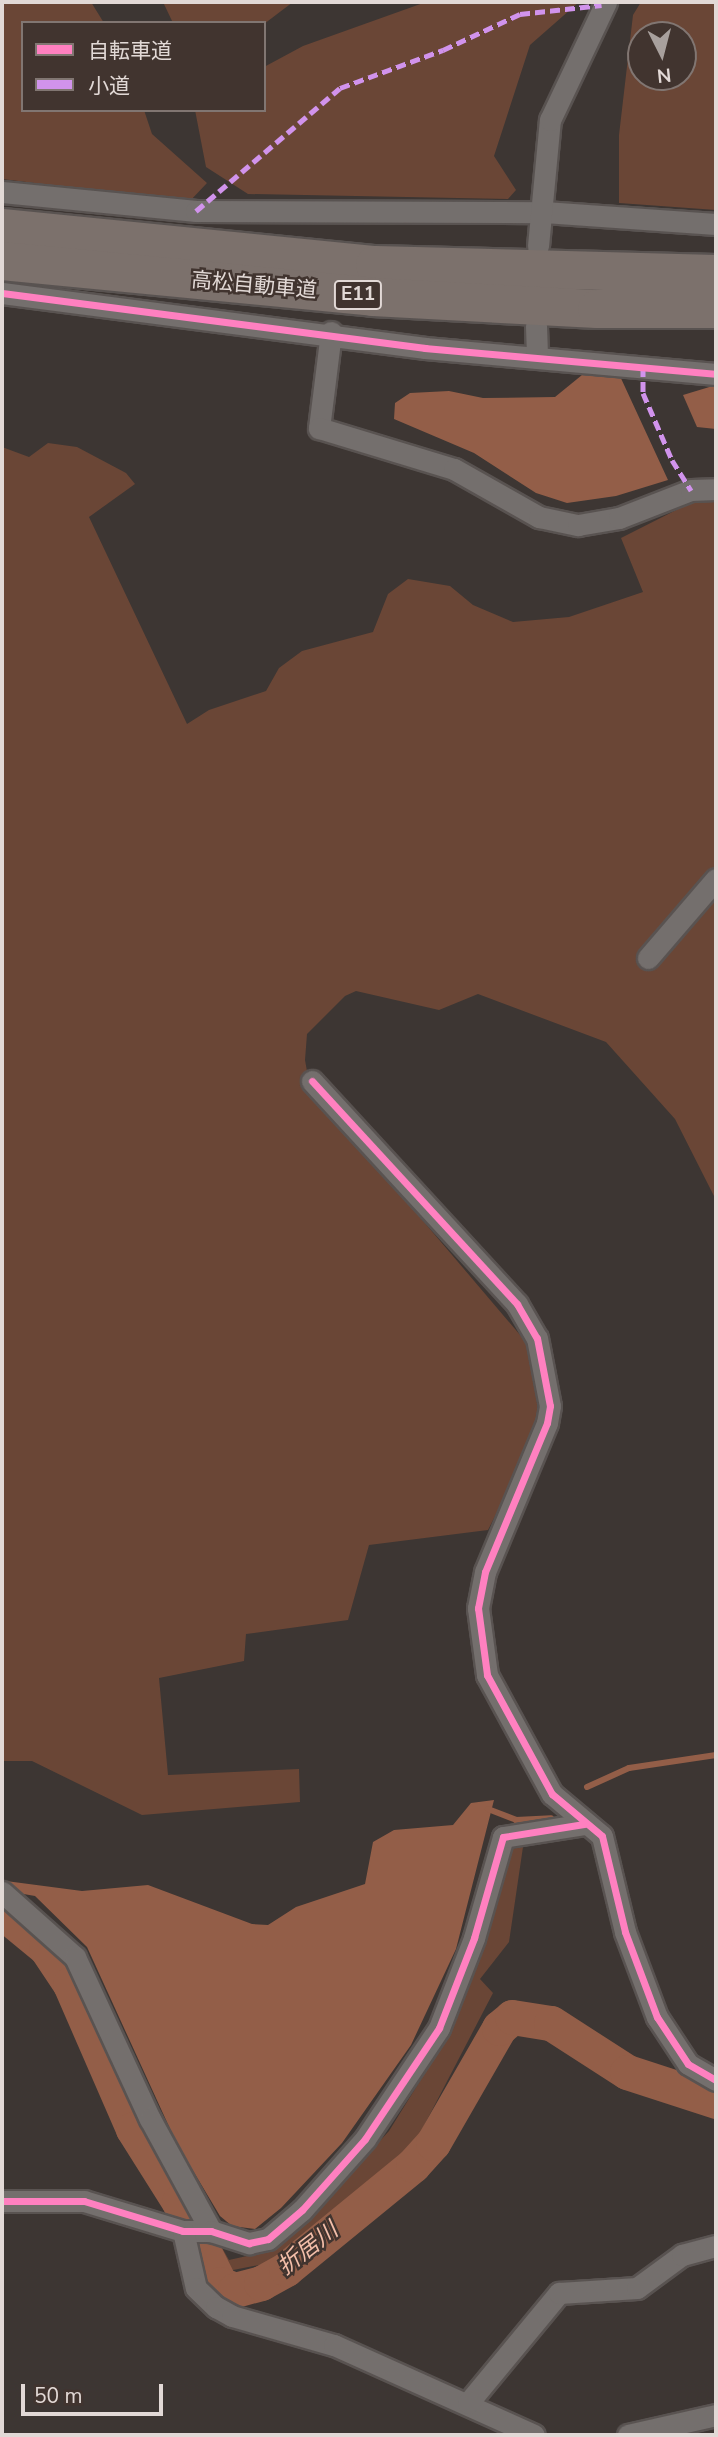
<!DOCTYPE html>
<meta charset="utf-8">
<style>
body{margin:0}
#map{position:relative;width:718px;height:2437px;overflow:hidden;background:#3d3633;font-family:"Nunito Sans","Noto Sans JP",sans-serif}
div>[style]{position:absolute}
[style*='--x']{left:calc(var(--x)*1px);top:calc(var(--y)*1px);width:calc(var(--w)*1px);rotate:calc(var(--a)*1deg)}
.green>*{inset:0;background:#6a4636}
.water>*{inset:0;background:#935e48}
.stream>*{height:6px;margin:-3px;padding:0 3px;transform-origin:3px;border-radius:3px;background:#935e48}
.river>*{height:35px;margin:-17.5px;padding:0 17.5px;transform-origin:17.5px;border-radius:17.5px;background:#935e48}
.roads{filter:drop-shadow(2px 0 #595351) drop-shadow(-2px 0 #595351) drop-shadow(0 2px #595351) drop-shadow(0 -2px #595351)}
.street>*{height:21px;margin:-10.5px;padding:0 10.5px;transform-origin:10.5px;border-radius:10.5px;background:#746f6d}
.highway>*{height:38px;margin:-19px;padding:0 19px;transform-origin:19px;border-radius:19px;background:#7c716c}
.quiet>*{height:5px;margin-top:-2.5px;transform-origin:0;background:repeating-linear-gradient(90deg,#d193ec 0 10px,transparent 0 15px)}
.cycleway>*{height:7px;margin:-3.5px;padding:0 3.5px;transform-origin:3.5px;border-radius:3.5px;background:#ff80c0}
span{translate:-50% -50%;white-space:nowrap;text-align:center;line-height:1.15;-webkit-text-stroke:5px #41342f;paint-order:stroke}
.shield-label span{padding:2px 5px;background:#41342f;border:2px solid;border-radius:5px;-webkit-text-stroke-width:0}
.shield-label{font-size:19px;color:#e2d9d6;font-weight:700}
.street-label{font-size:21px;color:#e2d9d6}
.water-label{font-size:23px;color:#f3bea9;font-style:italic}
.frame{position:absolute;inset:0;border:4px solid #e2d9d6;pointer-events:none}
.legend{position:absolute;left:21px;top:21px;width:245px;height:91px;box-sizing:border-box;background:#41342f;border:2px solid #817672;margin:0;padding:9px 12px;list-style:none;font-size:21px;color:#e2d9d6}
.legend li{display:flex;align-items:center;gap:14px;height:35px}
.legend b{width:35px;border:2px solid #817672}
.north{position:absolute;left:627px;top:21px;width:70px;height:70px;box-sizing:border-box;background:#41342f;border:2px solid #817672;border-radius:50%;rotate:174deg;font-size:19px;font-weight:700;line-height:28px;text-align:center;color:#e2d9d6}
.north::after{content:'';display:block;margin:auto;width:24px;height:32px;background:#a8a09d;clip-path:polygon(50% 0,100% 100%,50% 72%,0 100%)}
.scale{position:absolute;left:21px;top:2384px;width:142px;height:32px;box-sizing:border-box;border:4px solid #e2d9d6;border-top:0;padding-left:9px;font-size:21px;line-height:24px;white-space:nowrap;color:#e2d9d6;-webkit-text-stroke:5px #41342f;paint-order:stroke}
</style>
<div id="map">
<div class="green">
<i style="clip-path:polygon(2px 2px,91px 2px,104px 23px,23px 23px,23px 110px,144px 110px,152px 134px,207px 183px,189px 202px,2px 179px)"></i>
<i style="clip-path:polygon(163px 2px,293px 2px,264px 24px,173px 23px)"></i>
<i style="clip-path:polygon(426px 2px,579px 2px,530px 45px,494px 156px,516px 190px,508px 199px,248px 194px,206px 167px,195px 110px,264px 110px,264px 67px,303px 46px)"></i>
<i style="clip-path:polygon(evenodd,641px 2px,716px 2px,716px 210px,619px 203px,619px 135px,633px 15px,641px 2px,641px 35px,683px 35px,683px 77px,641px 77px,641px 35px)"></i>
<i style="clip-path:polygon(48px 443px,77px 447px,126px 473px,135px 484px,89px 517px,187px 724px,209px 710px,266px 691px,279px 668px,302px 651px,373px 632px,388px 594px,408px 579px,450px 586px,473px 605px,513px 622px,569px 617px,643px 592px,621px 538px,692px 502px,716px 501px,716px 1200px,675px 1119px,606px 1042px,478px 994px,439px 1010px,356px 991px,345px 996px,307px 1034px,305px 1060px,310px 1088px,532px 1349px,538px 1414px,531px 1445px,488px 1530px,369px 1545px,348px 1620px,246px 1634px,244px 1661px,159px 1678px,168px 1775px,299px 1769px,300px 1802px,142px 1815px,32px 1761px,2px 1761px,2px 447px,29px 457px)"></i>
<i style="clip-path:polygon(523px 1847px,509px 1942px,480px 1979px,493px 1993px,416px 2141px,390px 2171px,274px 2262px,223px 2272px,215px 2256px,221px 2246px,229px 2260px,270px 2251px,289px 2239px,389px 2131px,441px 2047px,467px 1989px,487px 1937px,510px 1849px)"></i>
</div>
<div class="water">
<i style="clip-path:polygon(582px 369px,619px 374px,668px 480px,616px 496px,567px 503px,536px 493px,474px 453px,394px 419px,395px 403px,410px 393px,449px 391px,483px 398px,555px 397px,582px 375px)"></i>
<i style="clip-path:polygon(716px 385px,716px 429px,697px 427px,683px 395px)"></i>
<i style="clip-path:polygon(494px 1800px,456px 1949px,411px 2045px,342px 2143px,281px 2208px,255px 2229px,232px 2226px,220px 2216px,177px 2144px,87px 1947px,35px 1896px,12px 1892px,6px 1881px,82px 1891px,148px 1885px,252px 1924px,268px 1925px,296px 1907px,365px 1884px,373px 1842px,394px 1830px,453px 1825px,471px 1803px)"></i>
</div>
<div class="stream">
<i style="--x:587;--y:1787;--w:46;--a:-24.3"></i>
<i style="--x:629;--y:1768;--w:88;--a:-8.5"></i>
<i style="--x:488;--y:1809;--w:30;--a:21"></i>
<i style="--x:516;--y:1820;--w:35;--a:-3"></i>
</div>
<div class="river">
<i style="--x:2;--y:1912;--w:57;--a:39.3"></i>
<i style="--x:46;--y:1948;--w:43;--a:56.3"></i>
<i style="--x:70;--y:1984;--w:158;--a:66.5"></i>
<i style="--x:133;--y:2129;--w:86;--a:57.8"></i>
<i style="--x:179;--y:2202;--w:92;--a:63.4"></i>
<i style="--x:220;--y:2284;--w:16;--a:22"></i>
<i style="--x:235;--y:2290;--w:27;--a:-15"></i>
<i style="--x:261;--y:2283;--w:29;--a:-29"></i>
<i style="--x:286;--y:2269;--w:164;--a:-39.3"></i>
<i style="--x:413;--y:2165;--w:30;--a:-48"></i>
<i style="--x:433;--y:2143;--w:133;--a:-60.1"></i>
<i style="--x:499;--y:2028;--w:17;--a:-40"></i>
<i style="--x:512;--y:2017;--w:39;--a:9"></i>
<i style="--x:551;--y:2023;--w:90;--a:32.8"></i>
<i style="--x:627;--y:2072;--w:94;--a:18"></i>
</div>
<div class="roads">
<div class="street">
<i style="--x:2;--y:192;--w:195;--a:5.6"></i>
<i style="--x:196;--y:211;--w:348;--a:0.2"></i>
<i style="--x:544;--y:212;--w:172;--a:4"></i>
<i style="--x:538;--y:246;--w:127;--a:-84.6"></i>
<i style="--x:550;--y:120;--w:131;--a:-64.6"></i>
<i style="--x:2;--y:293;--w:427;--a:7.4"></i>
<i style="--x:425;--y:348;--w:292;--a:5.1"></i>
<i style="--x:536;--y:326;--w:32;--a:88"></i>
<i style="--x:331;--y:332;--w:97;--a:97.1"></i>
<i style="--x:319;--y:428;--w:141;--a:16.9"></i>
<i style="--x:454;--y:469;--w:98;--a:29.5"></i>
<i style="--x:539;--y:517;--w:40;--a:12"></i>
<i style="--x:578;--y:525;--w:42;--a:-9.7"></i>
<i style="--x:619;--y:518;--w:77;--a:-21.3"></i>
<i style="--x:691;--y:490;--w:25;--a:-2"></i>
<i style="--x:648;--y:958;--w:104;--a:-49.3"></i>
<i style="--x:312;--y:1081;--w:303;--a:47.4"></i>
<i style="--x:517;--y:1304;--w:39;--a:60"></i>
<i style="--x:537;--y:1338;--w:69;--a:79.2"></i>
<i style="--x:550;--y:1406;--w:17;--a:100"></i>
<i style="--x:547;--y:1423;--w:161;--a:112.6"></i>
<i style="--x:485;--y:1572;--w:37;--a:101"></i>
<i style="--x:478;--y:1608;--w:68;--a:82.3"></i>
<i style="--x:487;--y:1675;--w:136;--a:61.4"></i>
<i style="--x:552;--y:1794;--w:65;--a:40"></i>
<i style="--x:602;--y:1836;--w:99;--a:76.5"></i>
<i style="--x:625;--y:1932;--w:91;--a:69.4"></i>
<i style="--x:657;--y:2017;--w:56;--a:56.6"></i>
<i style="--x:688;--y:2064;--w:32;--a:30"></i>
<i style="--x:2;--y:1892;--w:98;--a:41.7"></i>
<i style="--x:75;--y:1957;--w:179;--a:65.2"></i>
<i style="--x:150;--y:2119;--w:128;--a:61.4"></i>
<i style="--x:2;--y:2201;--w:82;--a:0"></i>
<i style="--x:84;--y:2201;--w:103;--a:16.9"></i>
<i style="--x:183;--y:2231;--w:28;--a:0"></i>
<i style="--x:211;--y:2231;--w:40;--a:18"></i>
<i style="--x:249;--y:2243;--w:19;--a:-12"></i>
<i style="--x:268;--y:2239;--w:45;--a:-40.5"></i>
<i style="--x:302;--y:2210;--w:95;--a:-48.4"></i>
<i style="--x:365;--y:2139;--w:133;--a:-56.3"></i>
<i style="--x:439;--y:2028;--w:97;--a:-68.7"></i>
<i style="--x:474;--y:1938;--w:105;--a:-74"></i>
<i style="--x:503;--y:1837;--w:82;--a:-9.1"></i>
<i style="--x:183;--y:2231;--w:58;--a:77.2"></i>
<i style="--x:196;--y:2288;--w:28;--a:44"></i>
<i style="--x:216;--y:2307;--w:18;--a:29"></i>
<i style="--x:232;--y:2316;--w:106;--a:15.9"></i>
<i style="--x:334;--y:2345;--w:219;--a:24.2"></i>
<i style="--x:468;--y:2403;--w:143;--a:-50.4"></i>
<i style="--x:559;--y:2293;--w:78;--a:-3.7"></i>
<i style="--x:637;--y:2288;--w:56;--a:-36.3"></i>
<i style="--x:682;--y:2255;--w:35;--a:-15"></i>
<i style="--x:628;--y:2435;--w:90;--a:-12.8"></i>
</div>
<div class="highway">
<i style="--x:2;--y:228;--w:375;--a:5.7"></i>
<i style="--x:375;--y:265;--w:341;--a:1.5"></i>
<i style="--x:2;--y:261;--w:373;--a:5.5"></i>
<i style="--x:373;--y:297;--w:224;--a:3.1"></i>
<i style="--x:597;--y:309;--w:119;--a:0"></i>
</div>
</div>
<div class="quiet">
<i style="--x:196;--y:211;--w:189;--a:-40.5"></i>
<i style="--x:340;--y:88;--w:110;--a:-20.3"></i>
<i style="--x:443;--y:50;--w:85;--a:-25.1"></i>
<i style="--x:520;--y:14;--w:82;--a:-6.3"></i>
<i style="--x:643;--y:367;--w:26;--a:90"></i>
<i style="--x:643;--y:393;--w:73;--a:66.6"></i>
<i style="--x:672;--y:460;--w:36;--a:58"></i>
</div>
<div class="cycleway">
<i style="--x:2;--y:293;--w:427;--a:7.4"></i>
<i style="--x:425;--y:348;--w:292;--a:5.1"></i>
<i style="--x:312;--y:1081;--w:303;--a:47.4"></i>
<i style="--x:517;--y:1304;--w:39;--a:60"></i>
<i style="--x:537;--y:1338;--w:69;--a:79.2"></i>
<i style="--x:550;--y:1406;--w:17;--a:100"></i>
<i style="--x:547;--y:1423;--w:161;--a:112.6"></i>
<i style="--x:485;--y:1572;--w:37;--a:101"></i>
<i style="--x:478;--y:1608;--w:68;--a:82.3"></i>
<i style="--x:487;--y:1675;--w:136;--a:61.4"></i>
<i style="--x:552;--y:1794;--w:65;--a:40"></i>
<i style="--x:602;--y:1836;--w:99;--a:76.5"></i>
<i style="--x:625;--y:1932;--w:91;--a:69.4"></i>
<i style="--x:657;--y:2017;--w:56;--a:56.6"></i>
<i style="--x:688;--y:2064;--w:32;--a:30"></i>
<i style="--x:2;--y:2201;--w:82;--a:0"></i>
<i style="--x:84;--y:2201;--w:103;--a:16.9"></i>
<i style="--x:183;--y:2231;--w:28;--a:0"></i>
<i style="--x:211;--y:2231;--w:40;--a:18"></i>
<i style="--x:249;--y:2243;--w:19;--a:-12"></i>
<i style="--x:268;--y:2239;--w:45;--a:-40.5"></i>
<i style="--x:302;--y:2210;--w:95;--a:-48.4"></i>
<i style="--x:365;--y:2139;--w:133;--a:-56.3"></i>
<i style="--x:439;--y:2028;--w:97;--a:-68.7"></i>
<i style="--x:474;--y:1938;--w:105;--a:-74"></i>
<i style="--x:503;--y:1837;--w:82;--a:-9.1"></i>
</div>
<div class="shield-label">
<span style="left:358px;top:295px">E11</span>
</div>
<div class="street-label">
<span style="left:254px;top:285px;rotate:5deg">高松自動車道</span>
</div>
<div class="water-label">
<span style="left:308px;top:2249px;rotate:-38deg">折居川</span>
</div>
<div class="frame"></div>
<ul class="legend">
<li><b style="height:9px;background:#ff80c0"></b>自転車道</li>
<li><b style="height:9px;background:#d193ec"></b>小道</li>
</ul>
<div class="north">N</div>
<div class="scale">50 m</div>
</div>
